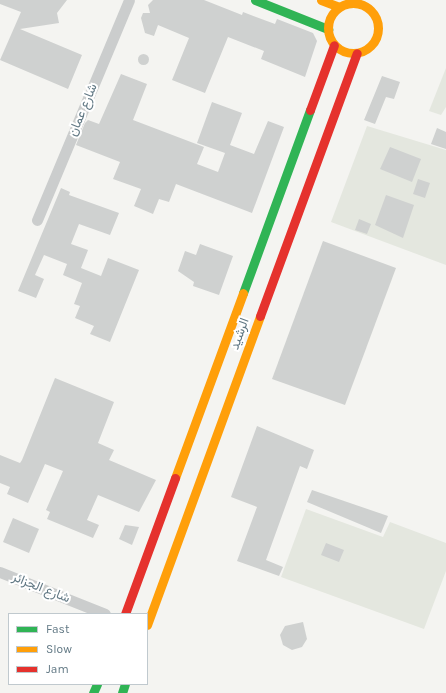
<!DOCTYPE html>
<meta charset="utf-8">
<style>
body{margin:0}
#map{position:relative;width:446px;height:693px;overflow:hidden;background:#f4f4f1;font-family:Karla,Vazirmatn,sans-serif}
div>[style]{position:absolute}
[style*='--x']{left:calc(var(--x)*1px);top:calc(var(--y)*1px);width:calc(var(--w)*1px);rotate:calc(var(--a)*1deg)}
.green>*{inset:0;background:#e4e7df}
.building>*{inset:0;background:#cfd1d0}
.round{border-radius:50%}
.street>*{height:11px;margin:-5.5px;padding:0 5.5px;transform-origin:5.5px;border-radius:5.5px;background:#cbcdcd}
.fast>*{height:9px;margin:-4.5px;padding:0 4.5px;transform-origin:4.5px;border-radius:4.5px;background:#30b455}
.slow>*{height:9px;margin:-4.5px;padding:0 4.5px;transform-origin:4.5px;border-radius:4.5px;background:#ff9f0a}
.slow>.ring{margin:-4.5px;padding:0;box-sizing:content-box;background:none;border:9px solid #ff9f0a;border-radius:50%}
.jam>*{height:9px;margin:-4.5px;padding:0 4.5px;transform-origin:4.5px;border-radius:4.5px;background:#e5322d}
span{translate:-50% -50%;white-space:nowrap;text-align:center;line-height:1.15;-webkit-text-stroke:4px #fff;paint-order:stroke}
.street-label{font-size:13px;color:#617884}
.legend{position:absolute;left:8px;top:613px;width:140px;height:72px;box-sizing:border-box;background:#fff;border:1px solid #c0c9ce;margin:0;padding:5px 7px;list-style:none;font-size:12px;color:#617884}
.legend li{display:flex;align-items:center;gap:8px;height:20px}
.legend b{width:20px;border:1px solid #c0c9ce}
</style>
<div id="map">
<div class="green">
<i style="clip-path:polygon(446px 68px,446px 107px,441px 115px,429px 111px)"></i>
<i style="clip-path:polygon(367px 126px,446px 150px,446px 265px,331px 222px)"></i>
<i style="clip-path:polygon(306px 509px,383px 537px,390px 522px,446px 543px,446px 571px,424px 629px,281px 577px)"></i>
</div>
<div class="building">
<i style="clip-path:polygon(0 0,67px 0,57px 13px,59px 23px,20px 29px,82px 55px,68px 89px,0 60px,21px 12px,0 4px)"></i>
<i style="clip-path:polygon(153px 0,204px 0,242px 15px,243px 12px,275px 24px,277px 19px,313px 33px,317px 41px,305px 77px,261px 59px,264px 51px,228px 37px,205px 93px,172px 80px,189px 38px,158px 25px,154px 36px,145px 33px,141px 18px,143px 13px,150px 13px,148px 5px)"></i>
<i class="round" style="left:137.5px;top:53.5px;width:11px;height:11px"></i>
<i style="clip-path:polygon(121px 74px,147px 84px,133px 120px,204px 147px,197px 164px,218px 172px,225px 153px,197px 143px,212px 102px,242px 113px,230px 145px,254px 154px,268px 121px,284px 127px,252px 213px,176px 184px,169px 202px,159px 199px,153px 214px,134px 206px,141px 189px,113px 179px,120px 162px,76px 145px,85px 123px,88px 120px,99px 124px)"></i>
<i style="clip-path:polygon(382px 76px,400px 82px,394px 99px,386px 97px,375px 124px,364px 120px)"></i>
<i style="clip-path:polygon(437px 128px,446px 132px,446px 149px,431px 144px)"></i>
<i style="clip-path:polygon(390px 147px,421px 159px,412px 182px,380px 169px)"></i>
<i style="clip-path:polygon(418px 179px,430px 183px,425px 198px,413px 194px)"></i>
<i style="clip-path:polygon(61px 188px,70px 192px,69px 195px,119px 213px,110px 235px,79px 224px,71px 244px,88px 250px,81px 268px,101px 276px,108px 258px,139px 270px,110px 342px,90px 334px,94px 326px,75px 318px,80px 306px,74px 304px,82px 283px,63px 275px,67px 264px,44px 255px,35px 275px,44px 279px,36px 298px,18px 291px)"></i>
<i style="clip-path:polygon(386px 195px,414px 205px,403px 238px,375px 225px)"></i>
<i style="clip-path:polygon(359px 219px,371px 224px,367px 234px,355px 230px)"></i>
<i style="clip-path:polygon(323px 241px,396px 268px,345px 405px,272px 379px)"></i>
<i style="clip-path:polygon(200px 244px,233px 256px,219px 295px,193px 286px,194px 282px,178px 271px,185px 251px,196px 255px)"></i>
<i style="clip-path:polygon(55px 378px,114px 402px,98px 443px,114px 450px,109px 460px,156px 480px,139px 512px,98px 495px,87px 520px,99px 525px,93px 538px,47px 519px,50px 512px,46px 510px,63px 471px,45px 464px,28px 503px,7px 494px,10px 487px,0 483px,0 455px,20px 463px,22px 460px)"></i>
<i style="clip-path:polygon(257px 426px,314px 450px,307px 469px,300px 466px,266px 560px,283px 567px,279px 576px,237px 561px,257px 507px,231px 497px)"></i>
<i style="clip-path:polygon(312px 490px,388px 516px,381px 533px,307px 502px)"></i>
<i style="clip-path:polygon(13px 518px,39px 529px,29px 553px,3px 542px)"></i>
<i style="clip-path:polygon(125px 525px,139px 527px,132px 545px,119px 539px)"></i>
<i style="clip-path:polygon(326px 543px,344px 550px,339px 562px,321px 555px)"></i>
<i style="clip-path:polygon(303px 622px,307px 639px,302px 647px,292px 650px,283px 645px,280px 635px,285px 626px)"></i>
</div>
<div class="street">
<i style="--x:37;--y:220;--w:238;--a:-67.3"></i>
<i style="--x:0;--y:572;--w:113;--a:21.8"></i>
</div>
<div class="fast">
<i style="--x:255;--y:0;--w:79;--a:21.7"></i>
<i style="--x:243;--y:293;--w:195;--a:-69.9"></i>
<i style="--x:93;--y:693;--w:10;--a:-66"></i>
<i style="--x:122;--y:693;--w:9;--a:-72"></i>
</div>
<div class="slow">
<i style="--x:321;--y:0;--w:19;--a:21"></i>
<i class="ring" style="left:328px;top:3px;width:41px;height:41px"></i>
<i style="--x:175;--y:478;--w:197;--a:-69.8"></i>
<i style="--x:147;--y:625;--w:329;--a:-69.9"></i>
</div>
<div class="jam">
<i style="--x:310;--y:110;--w:69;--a:-69.7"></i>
<i style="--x:260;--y:316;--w:280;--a:-69.8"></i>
<i style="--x:125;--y:614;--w:145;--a:-69.8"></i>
</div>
<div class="street-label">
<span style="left:83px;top:110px;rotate:-67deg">شارع عمان</span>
<span style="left:240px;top:334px;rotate:-70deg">الرشيد</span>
<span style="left:41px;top:588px;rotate:22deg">شارع الجزائر</span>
</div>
<ul class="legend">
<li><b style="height:5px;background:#30b455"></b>Fast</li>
<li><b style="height:5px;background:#ff9f0a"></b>Slow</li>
<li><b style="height:5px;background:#e5322d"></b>Jam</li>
</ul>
</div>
